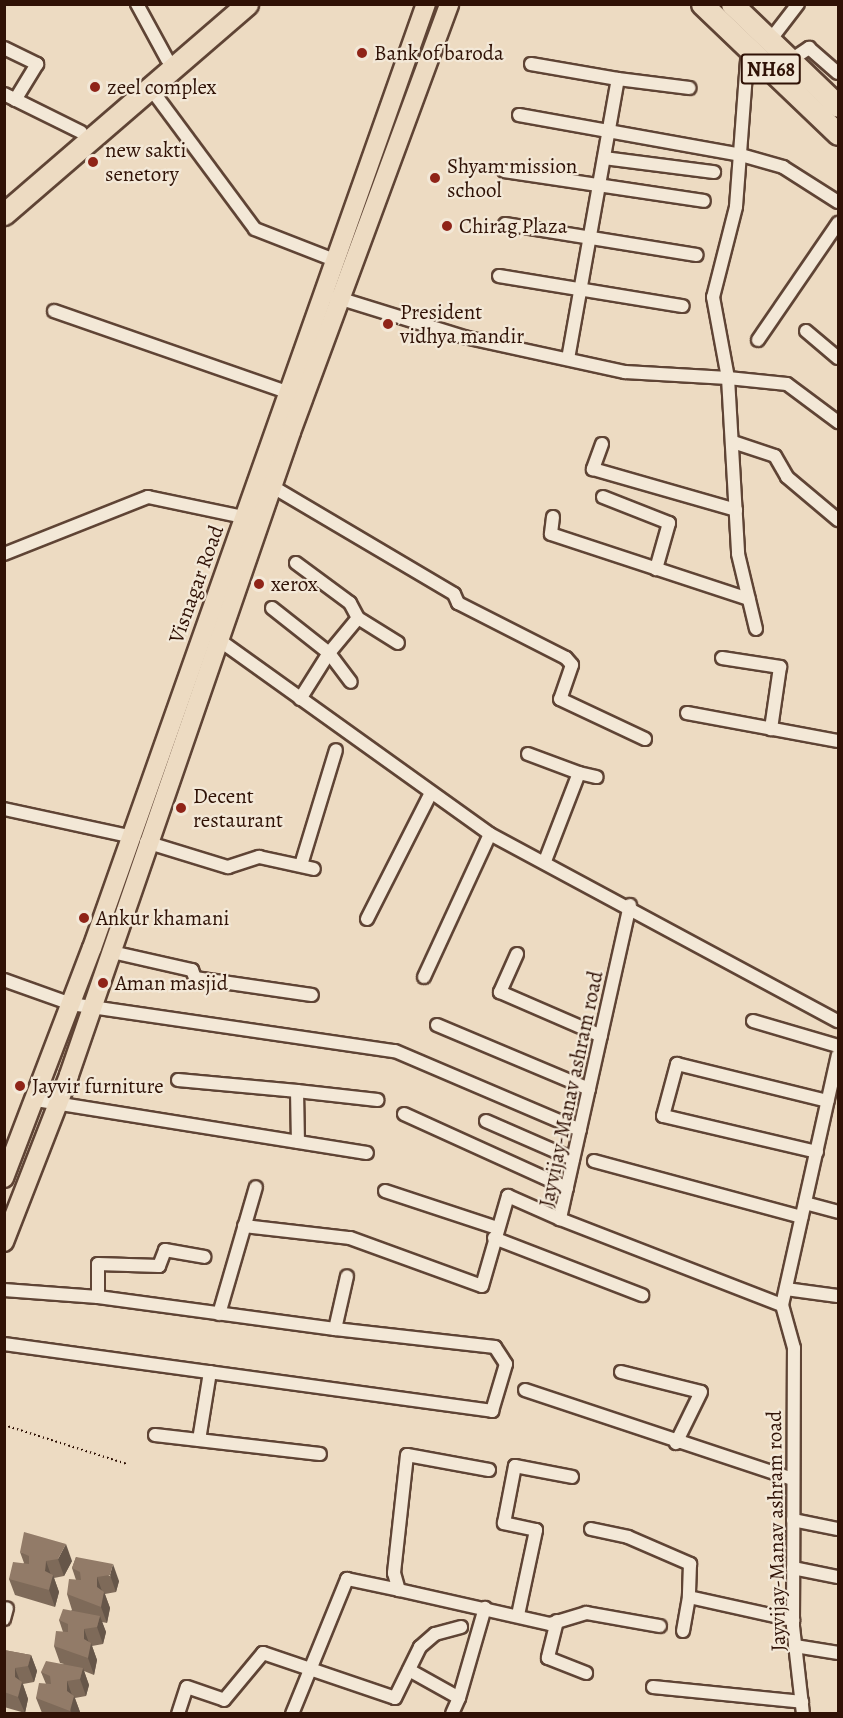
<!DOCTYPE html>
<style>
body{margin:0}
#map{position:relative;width:843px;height:1718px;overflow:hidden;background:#eddbc2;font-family:Alegreya,serif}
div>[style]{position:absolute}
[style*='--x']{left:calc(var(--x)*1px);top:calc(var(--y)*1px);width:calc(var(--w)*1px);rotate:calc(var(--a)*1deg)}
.path>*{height:2px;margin-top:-1px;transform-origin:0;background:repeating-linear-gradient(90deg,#301206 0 1.5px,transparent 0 4.5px)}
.roads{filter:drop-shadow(2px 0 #5f4435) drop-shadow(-2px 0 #5f4435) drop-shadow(0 2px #5f4435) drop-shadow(0 -2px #5f4435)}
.street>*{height:12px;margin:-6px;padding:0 6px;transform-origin:6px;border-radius:6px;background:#f3e8d7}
.primary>*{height:18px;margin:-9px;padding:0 9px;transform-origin:9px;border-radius:9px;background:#eddbc2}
.highway>*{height:21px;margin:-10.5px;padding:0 10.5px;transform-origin:10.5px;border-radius:10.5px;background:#eddbc2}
.wall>*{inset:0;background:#7e6a59}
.shaded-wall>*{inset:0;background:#665649}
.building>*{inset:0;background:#927b68}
.dots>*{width:16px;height:16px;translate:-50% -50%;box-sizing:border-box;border:3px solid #f3e8d7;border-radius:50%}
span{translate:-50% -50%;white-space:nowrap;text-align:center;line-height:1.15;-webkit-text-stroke:4.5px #f3e8d7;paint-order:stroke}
.shield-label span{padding:2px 4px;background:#f3e8d7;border:2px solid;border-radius:4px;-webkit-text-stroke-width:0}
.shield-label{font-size:20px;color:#301206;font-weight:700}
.poi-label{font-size:21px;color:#301206}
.left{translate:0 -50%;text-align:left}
.street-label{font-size:21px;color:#301206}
.frame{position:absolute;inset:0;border:6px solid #301206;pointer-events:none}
</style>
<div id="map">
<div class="path">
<i style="--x:4;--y:1425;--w:129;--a:17.6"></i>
</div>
<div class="roads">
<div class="street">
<i style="--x:137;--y:4;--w:63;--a:61.4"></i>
<i style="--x:771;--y:39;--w:44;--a:-52.4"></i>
<i style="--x:748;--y:47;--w:160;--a:94.3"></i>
<i style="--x:736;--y:207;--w:93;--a:104.3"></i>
<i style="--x:713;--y:297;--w:82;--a:79.5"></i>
<i style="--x:728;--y:378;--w:59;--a:5.8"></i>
<i style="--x:787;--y:384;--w:64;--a:36.7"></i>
<i style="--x:4;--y:48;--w:37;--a:26"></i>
<i style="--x:37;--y:64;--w:42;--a:121.4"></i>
<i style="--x:791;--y:60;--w:22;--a:-34"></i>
<i style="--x:809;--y:48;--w:38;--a:41"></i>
<i style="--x:531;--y:64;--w:88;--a:9.8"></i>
<i style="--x:151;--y:89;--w:174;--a:53.4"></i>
<i style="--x:255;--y:229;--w:85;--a:21.4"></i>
<i style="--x:4;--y:94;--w:86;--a:26.3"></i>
<i style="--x:519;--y:115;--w:226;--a:10.2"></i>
<i style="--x:741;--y:155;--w:44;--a:15.9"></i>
<i style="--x:783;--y:167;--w:65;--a:32.5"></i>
<i style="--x:604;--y:158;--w:111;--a:7.3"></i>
<i style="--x:504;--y:171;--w:202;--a:8.5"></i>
<i style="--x:505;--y:224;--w:194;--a:9.2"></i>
<i style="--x:499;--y:276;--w:186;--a:9.3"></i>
<i style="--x:335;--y:297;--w:135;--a:17.2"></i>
<i style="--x:464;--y:337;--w:165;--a:12.3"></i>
<i style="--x:625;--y:372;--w:103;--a:3.3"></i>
<i style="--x:728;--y:378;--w:176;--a:86.7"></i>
<i style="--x:738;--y:554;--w:77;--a:76.5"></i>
<i style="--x:54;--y:311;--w:250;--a:19.2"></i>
<i style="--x:806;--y:331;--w:42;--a:40.2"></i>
<i style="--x:758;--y:340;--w:142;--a:-55.6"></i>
<i style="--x:568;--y:359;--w:284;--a:-79.9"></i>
<i style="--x:618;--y:79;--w:72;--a:7.2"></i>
<i style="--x:733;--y:442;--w:44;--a:18.4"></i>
<i style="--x:775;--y:456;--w:24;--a:60"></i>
<i style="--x:787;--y:477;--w:67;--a:40.1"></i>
<i style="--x:602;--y:444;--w:27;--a:110"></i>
<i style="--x:593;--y:469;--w:149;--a:16"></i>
<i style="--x:268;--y:484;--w:216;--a:30.6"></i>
<i style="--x:454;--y:594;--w:10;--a:66"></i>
<i style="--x:458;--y:603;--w:121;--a:27"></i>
<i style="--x:566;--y:658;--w:9;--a:49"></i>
<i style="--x:572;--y:665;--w:36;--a:109"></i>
<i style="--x:560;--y:699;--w:94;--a:25.2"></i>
<i style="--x:603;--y:497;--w:71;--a:21.5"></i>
<i style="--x:669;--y:523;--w:48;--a:105.8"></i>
<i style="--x:553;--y:517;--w:17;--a:97"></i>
<i style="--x:551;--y:534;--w:208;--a:18.2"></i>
<i style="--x:4;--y:554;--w:155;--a:-21.6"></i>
<i style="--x:148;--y:497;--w:98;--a:11.8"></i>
<i style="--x:296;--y:563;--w:67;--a:36.5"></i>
<i style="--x:350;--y:603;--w:17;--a:62"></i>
<i style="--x:358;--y:618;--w:47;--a:32"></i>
<i style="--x:272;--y:608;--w:73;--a:38.3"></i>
<i style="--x:329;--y:653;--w:45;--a:-50.4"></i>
<i style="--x:215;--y:637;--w:338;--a:35.6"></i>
<i style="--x:490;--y:834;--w:395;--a:28.3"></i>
<i style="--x:722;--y:658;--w:59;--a:8.8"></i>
<i style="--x:780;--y:667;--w:63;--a:98.3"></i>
<i style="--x:300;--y:699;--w:54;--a:-57.8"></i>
<i style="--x:329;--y:653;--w:36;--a:53"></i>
<i style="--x:687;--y:713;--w:154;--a:10.5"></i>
<i style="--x:528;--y:754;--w:54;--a:20.4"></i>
<i style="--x:579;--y:773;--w:94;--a:111.1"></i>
<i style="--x:579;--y:773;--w:18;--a:13"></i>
<i style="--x:4;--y:809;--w:128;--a:12.2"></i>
<i style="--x:146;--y:842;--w:86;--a:17"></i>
<i style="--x:228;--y:867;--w:33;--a:-18"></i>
<i style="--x:259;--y:857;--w:56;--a:12.3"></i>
<i style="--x:301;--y:865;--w:120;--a:-73.1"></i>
<i style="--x:630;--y:905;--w:322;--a:102.6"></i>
<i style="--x:560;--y:1219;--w:238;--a:21.2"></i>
<i style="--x:367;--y:919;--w:139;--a:-63.1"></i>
<i style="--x:112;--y:952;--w:82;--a:12.7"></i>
<i style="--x:192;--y:970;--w:9;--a:69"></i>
<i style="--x:195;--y:978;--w:118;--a:8.3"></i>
<i style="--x:517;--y:954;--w:42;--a:114.1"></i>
<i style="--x:500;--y:992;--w:110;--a:23.5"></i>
<i style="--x:424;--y:977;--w:157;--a:-65.2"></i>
<i style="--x:4;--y:980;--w:71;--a:19.7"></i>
<i style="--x:71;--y:1004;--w:327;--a:8.3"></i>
<i style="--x:395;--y:1051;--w:201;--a:23.1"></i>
<i style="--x:753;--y:1021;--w:89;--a:16.4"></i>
<i style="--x:437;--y:1025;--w:165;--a:22.8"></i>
<i style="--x:178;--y:1080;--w:120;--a:5.3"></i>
<i style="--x:297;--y:1091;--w:51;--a:88.9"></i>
<i style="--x:297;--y:1091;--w:81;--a:6.4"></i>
<i style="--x:36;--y:1100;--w:335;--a:9.1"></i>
<i style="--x:404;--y:1114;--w:179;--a:24.4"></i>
<i style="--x:486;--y:1121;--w:95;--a:23.6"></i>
<i style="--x:817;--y:1152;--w:158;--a:-166.8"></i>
<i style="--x:663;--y:1116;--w:54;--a:-74.9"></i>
<i style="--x:677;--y:1064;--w:155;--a:13.8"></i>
<i style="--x:594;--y:1161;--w:215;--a:15.1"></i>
<i style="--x:385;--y:1191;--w:118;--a:18.3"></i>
<i style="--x:805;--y:1203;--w:34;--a:15"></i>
<i style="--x:244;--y:1226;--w:107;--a:6.5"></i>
<i style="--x:350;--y:1238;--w:140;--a:20"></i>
<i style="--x:482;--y:1286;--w:94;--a:-73.9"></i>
<i style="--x:508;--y:1196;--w:57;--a:23.9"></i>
<i style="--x:494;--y:1238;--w:159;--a:21.1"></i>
<i style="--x:786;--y:1289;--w:52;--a:7.7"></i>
<i style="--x:4;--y:1290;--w:94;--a:4.3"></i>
<i style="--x:98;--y:1297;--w:33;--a:-90"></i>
<i style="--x:98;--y:1264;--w:61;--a:1.9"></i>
<i style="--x:159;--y:1266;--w:17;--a:-69"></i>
<i style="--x:165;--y:1250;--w:40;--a:10"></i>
<i style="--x:98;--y:1297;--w:239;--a:7.7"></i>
<i style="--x:219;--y:1314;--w:132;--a:-73.8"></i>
<i style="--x:4;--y:1344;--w:493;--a:7.8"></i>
<i style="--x:492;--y:1411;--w:49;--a:-73.4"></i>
<i style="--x:506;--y:1364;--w:20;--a:-123"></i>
<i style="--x:495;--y:1347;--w:161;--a:-173.6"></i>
<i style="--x:335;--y:1329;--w:54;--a:-77.2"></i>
<i style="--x:621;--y:1372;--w:82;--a:14"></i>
<i style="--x:701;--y:1392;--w:57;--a:116.1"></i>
<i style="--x:525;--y:1390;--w:282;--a:18.4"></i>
<i style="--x:155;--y:1435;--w:166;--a:6.6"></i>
<i style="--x:199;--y:1440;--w:69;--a:-80.8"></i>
<i style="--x:489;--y:1470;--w:83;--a:-169.6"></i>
<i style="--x:407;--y:1455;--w:119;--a:96.3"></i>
<i style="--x:394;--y:1573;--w:18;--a:74"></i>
<i style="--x:399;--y:1590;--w:155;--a:12.7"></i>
<i style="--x:550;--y:1624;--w:38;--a:-17"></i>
<i style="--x:586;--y:1613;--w:75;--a:10"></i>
<i style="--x:793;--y:1520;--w:46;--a:11.3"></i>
<i style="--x:591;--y:1529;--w:38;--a:12"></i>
<i style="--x:628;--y:1537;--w:68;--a:23.5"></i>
<i style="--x:690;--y:1564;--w:33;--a:92"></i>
<i style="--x:689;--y:1597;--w:107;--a:12.5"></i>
<i style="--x:793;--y:1568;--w:46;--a:11.3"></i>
<i style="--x:518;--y:1615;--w:87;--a:-78"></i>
<i style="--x:536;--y:1530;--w:33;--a:-168"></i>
<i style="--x:504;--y:1523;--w:58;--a:-79.1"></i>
<i style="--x:515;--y:1466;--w:58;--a:10.9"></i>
<i style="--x:4;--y:1619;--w:11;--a:-75"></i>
<i style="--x:557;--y:1621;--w:38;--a:104"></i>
<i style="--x:548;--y:1658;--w:41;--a:21.5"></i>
<i style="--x:683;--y:1631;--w:35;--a:-80"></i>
<i style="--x:795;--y:1646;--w:44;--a:9.2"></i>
<i style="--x:409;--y:1670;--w:57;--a:29.2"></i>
<i style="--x:459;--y:1698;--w:17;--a:114"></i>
<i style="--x:653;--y:1687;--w:150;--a:5.7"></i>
<i style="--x:459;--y:1698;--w:94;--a:-73.9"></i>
<i style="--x:178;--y:1714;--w:28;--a:-72"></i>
<i style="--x:187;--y:1687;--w:39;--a:19"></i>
<i style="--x:224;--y:1700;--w:61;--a:-50.3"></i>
<i style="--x:263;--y:1653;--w:139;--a:18.8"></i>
<i style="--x:395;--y:1698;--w:57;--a:-63.9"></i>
<i style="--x:420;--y:1647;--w:20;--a:-41"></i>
<i style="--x:435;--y:1634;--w:27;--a:-15"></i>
<i style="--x:292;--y:1714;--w:146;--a:-67.8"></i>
<i style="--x:347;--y:1579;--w:53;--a:11.9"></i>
<i style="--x:803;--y:1714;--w:89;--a:-96.5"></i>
<i style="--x:793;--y:1626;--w:278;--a:-89.8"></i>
<i style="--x:794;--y:1348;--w:45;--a:-105.6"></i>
<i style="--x:782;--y:1305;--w:256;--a:-77.4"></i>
</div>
<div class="primary">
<i style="--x:4;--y:1178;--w:246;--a:-69.1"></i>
<i style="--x:92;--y:948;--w:1001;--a:-70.52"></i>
<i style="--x:4;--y:1242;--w:179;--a:-68.7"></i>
<i style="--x:69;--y:1075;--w:680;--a:-70.95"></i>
<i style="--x:291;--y:432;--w:456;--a:-69.7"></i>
</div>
<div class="highway">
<i style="--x:702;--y:4;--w:188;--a:43.7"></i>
<i style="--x:732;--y:4;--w:147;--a:43.9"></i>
<i style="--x:4;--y:214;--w:321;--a:-40.8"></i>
</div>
</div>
<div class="wall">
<i style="clip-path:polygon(20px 1552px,72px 1561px,64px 1576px,54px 1578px,59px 1592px,55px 1607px,15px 1595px,9px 1579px,24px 1563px)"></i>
<i style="clip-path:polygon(76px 1557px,119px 1581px,116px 1592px,105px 1594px,110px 1608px,107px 1623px,102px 1622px,106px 1632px,103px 1644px,92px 1646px,97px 1660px,94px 1675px,84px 1671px,89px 1685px,86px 1696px,75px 1698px,80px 1712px,80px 1713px,42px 1713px,36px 1698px,46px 1684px,41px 1672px,64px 1664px,60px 1663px,54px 1646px,63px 1632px,59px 1620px,72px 1610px,67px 1594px,76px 1580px,72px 1568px)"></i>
<i style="clip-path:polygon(4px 1650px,31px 1655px,37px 1671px,34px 1682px,23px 1684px,28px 1699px,25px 1713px,4px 1707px)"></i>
</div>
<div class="shaded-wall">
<i style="clip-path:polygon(66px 1544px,72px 1561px,64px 1576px,58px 1559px)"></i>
<i style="clip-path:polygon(46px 1561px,52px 1578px,53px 1575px,59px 1592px,55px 1607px,49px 1590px,45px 1571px)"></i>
<i style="clip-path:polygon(113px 1564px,119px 1581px,116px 1592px,110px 1575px)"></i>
<i style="clip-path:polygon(97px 1577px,103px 1594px,104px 1592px,110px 1608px,107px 1623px,101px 1607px,97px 1587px)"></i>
<i style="clip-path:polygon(100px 1616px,106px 1632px,103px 1644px,97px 1627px)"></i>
<i style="clip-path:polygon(84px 1629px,90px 1646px,91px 1643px,97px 1660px,94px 1675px,88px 1658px,84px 1639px)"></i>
<i style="clip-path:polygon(31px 1655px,37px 1671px,34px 1682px,28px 1666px)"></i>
<i style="clip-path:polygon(15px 1668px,21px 1684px,22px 1682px,28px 1699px,25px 1713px,18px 1697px,15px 1677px)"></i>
<i style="clip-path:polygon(83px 1668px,89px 1685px,86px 1696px,80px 1679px)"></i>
<i style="clip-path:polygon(67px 1681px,73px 1698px,74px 1696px,80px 1712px,80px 1713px,71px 1713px,67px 1691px)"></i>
</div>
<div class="building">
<i style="clip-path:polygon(24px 1532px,66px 1544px,58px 1559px,46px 1561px,45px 1571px,53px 1575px,49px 1590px,9px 1579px,13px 1562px,29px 1564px,29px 1556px,20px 1552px)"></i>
<i style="clip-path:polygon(76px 1557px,113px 1564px,110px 1575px,97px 1577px,97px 1587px,104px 1592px,101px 1607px,67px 1594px,69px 1579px,81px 1580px,80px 1572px,72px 1568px)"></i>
<i style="clip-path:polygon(63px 1609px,100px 1616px,97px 1627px,84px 1629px,84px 1639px,91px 1643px,88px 1658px,54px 1646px,56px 1631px,68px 1632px,68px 1624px,59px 1620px)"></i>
<i style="clip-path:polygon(4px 1650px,31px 1655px,28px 1666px,15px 1668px,15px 1677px,22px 1682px,18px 1697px,4px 1692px)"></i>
<i style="clip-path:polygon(46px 1661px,83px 1668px,80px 1679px,67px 1681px,67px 1691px,74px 1696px,70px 1711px,36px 1698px,39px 1683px,51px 1684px,50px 1676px,41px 1672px)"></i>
</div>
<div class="dots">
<i style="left:362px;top:53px;background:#8f2418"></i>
<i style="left:95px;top:87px;background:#8f2418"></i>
<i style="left:93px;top:162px;background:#8f2418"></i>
<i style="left:435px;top:178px;background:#8f2418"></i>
<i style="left:447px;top:226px;background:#8f2418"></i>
<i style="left:388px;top:324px;background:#8f2418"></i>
<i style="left:259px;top:584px;background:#8f2418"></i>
<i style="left:181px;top:808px;background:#8f2418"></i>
<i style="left:84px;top:918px;background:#8f2418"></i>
<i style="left:103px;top:983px;background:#8f2418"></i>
<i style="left:20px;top:1086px;background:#8f2418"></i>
</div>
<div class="shield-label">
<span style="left:771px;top:69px">NH68</span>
</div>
<div class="poi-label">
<span class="left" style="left:374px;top:53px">Bank of baroda</span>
<span class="left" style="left:107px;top:87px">zeel complex</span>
<span class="left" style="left:105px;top:162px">new sakti<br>senetory</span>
<span class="left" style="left:447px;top:178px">Shyam mission<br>school</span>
<span class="left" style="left:459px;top:226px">Chirag Plaza</span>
<span class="left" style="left:400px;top:324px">President<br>vidhya mandir</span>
<span class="left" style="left:271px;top:584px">xerox</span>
<span class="left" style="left:193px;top:808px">Decent<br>restaurant</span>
<span class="left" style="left:96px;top:918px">Ankur khamani</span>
<span class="left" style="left:115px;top:983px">Aman masjid</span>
<span class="left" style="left:32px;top:1086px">Jayvir furniture</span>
</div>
<div class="street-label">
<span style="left:196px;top:584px;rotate:-70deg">Visnagar Road</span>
<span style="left:571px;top:1089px;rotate:-78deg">Jayvijay-Manav ashram road</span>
<span style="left:776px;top:1531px;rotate:-91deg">Jayvijay-Manav ashram road</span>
</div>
<div class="frame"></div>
</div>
